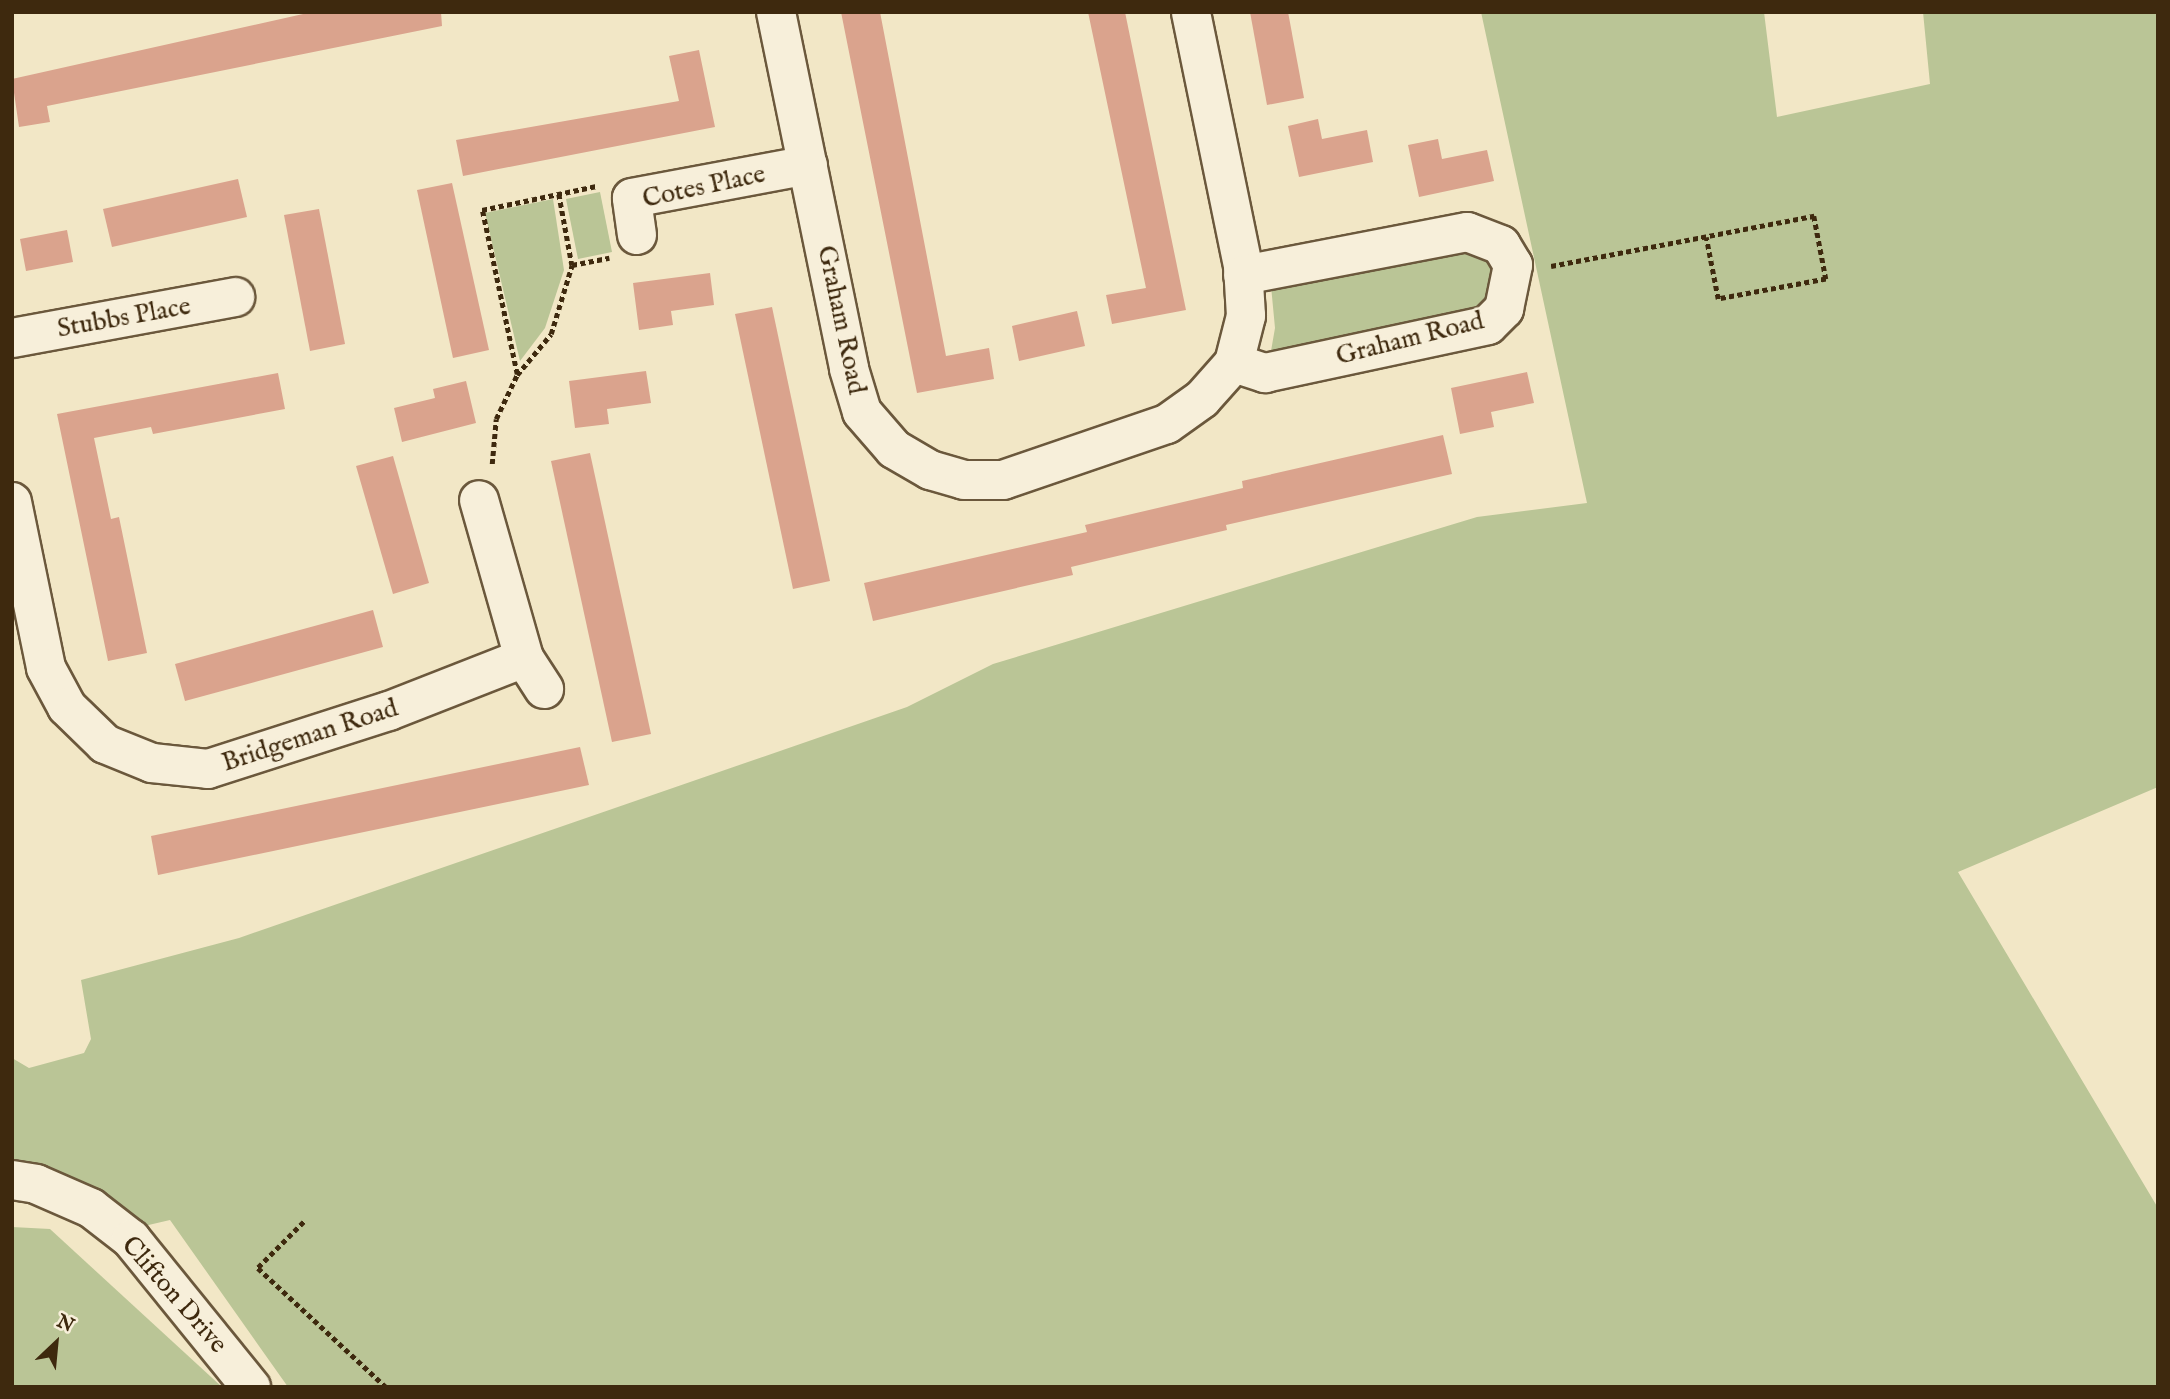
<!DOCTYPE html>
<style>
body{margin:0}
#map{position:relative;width:2170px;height:1399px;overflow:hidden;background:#f2e7c6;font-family:"IM FELL English",serif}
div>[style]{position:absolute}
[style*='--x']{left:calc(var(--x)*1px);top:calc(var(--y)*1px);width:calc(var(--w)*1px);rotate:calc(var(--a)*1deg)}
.green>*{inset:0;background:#bac596}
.building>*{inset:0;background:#daa38d}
.path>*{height:4.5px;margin-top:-2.25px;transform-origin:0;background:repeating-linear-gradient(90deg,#3e290e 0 5px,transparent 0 8.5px)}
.roads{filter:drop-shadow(2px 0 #6b583c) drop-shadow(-2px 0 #6b583c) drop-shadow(0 2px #6b583c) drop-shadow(0 -2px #6b583c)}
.minor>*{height:38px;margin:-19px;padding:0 19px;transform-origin:19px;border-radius:19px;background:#f7efda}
span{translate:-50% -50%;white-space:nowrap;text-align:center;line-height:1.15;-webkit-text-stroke:5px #f7efda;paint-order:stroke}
.street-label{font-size:26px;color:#3e290e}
.frame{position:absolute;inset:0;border:14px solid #3e290e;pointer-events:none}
.north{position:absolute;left:21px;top:1308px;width:70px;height:70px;-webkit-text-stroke:5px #f7efda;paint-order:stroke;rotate:26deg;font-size:19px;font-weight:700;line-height:28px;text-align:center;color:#3e290e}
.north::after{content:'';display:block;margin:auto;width:24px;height:32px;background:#3e290e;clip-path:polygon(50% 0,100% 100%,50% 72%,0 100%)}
</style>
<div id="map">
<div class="green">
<i style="clip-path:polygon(1481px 12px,1764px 12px,1777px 117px,1930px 84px,1923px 12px,2158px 12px,2158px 787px,1958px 872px,2158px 1208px,2158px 1387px,288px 1387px,170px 1220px,140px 1227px,12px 1167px,12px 1058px,29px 1068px,84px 1053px,91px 1039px,81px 980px,239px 938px,907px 707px,993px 664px,1477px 517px,1587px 503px)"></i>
<i style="clip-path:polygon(600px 192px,612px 252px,578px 259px,566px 199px)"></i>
<i style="clip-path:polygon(553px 199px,564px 270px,545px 328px,520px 361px,485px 213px)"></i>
<i style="clip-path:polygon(1470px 248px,1497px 261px,1499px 279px,1483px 310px,1271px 351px,1275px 328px,1271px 286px)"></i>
<i style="clip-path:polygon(12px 1227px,50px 1229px,222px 1387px,12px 1387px)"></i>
</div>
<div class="building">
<i style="clip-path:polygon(312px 12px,441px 12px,442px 26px,47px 106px,50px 122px,19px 127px,12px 79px)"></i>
<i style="clip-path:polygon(841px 12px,880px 12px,946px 356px,989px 348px,994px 379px,917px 393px)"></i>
<i style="clip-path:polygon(1088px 12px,1125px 12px,1186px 310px,1112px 324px,1106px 295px,1146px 288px)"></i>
<i style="clip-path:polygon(1250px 12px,1288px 12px,1304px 98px,1267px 105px)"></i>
<i style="clip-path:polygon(699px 50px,715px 127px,463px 176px,456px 140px,679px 101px,669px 56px)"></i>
<i style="clip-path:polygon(1318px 119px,1322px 139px,1367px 130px,1373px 162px,1299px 177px,1288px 126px)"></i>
<i style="clip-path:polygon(1438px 139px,1442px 159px,1487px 150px,1494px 181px,1419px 197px,1408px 145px)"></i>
<i style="clip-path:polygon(238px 179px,247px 217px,112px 247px,103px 209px)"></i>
<i style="clip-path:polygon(452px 183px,489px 350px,453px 358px,417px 190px)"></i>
<i style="clip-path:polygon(319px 209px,345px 344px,310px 351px,284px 215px)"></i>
<i style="clip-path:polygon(67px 230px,73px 262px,26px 271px,20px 239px)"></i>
<i style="clip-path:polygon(710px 273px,714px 305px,671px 311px,673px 325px,639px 330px,633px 283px)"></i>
<i style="clip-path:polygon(772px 307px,830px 581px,793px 589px,735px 314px)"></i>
<i style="clip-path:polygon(1077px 311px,1085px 346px,1019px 361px,1012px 326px)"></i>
<i style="clip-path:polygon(646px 371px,651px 403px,607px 409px,609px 424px,575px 428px,569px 381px)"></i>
<i style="clip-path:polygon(1527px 372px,1534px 403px,1491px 412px,1494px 427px,1460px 434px,1451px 388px)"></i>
<i style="clip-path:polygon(278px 373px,285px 409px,153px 434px,151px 427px,94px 438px,111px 519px,119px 517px,147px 653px,108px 661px,57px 414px)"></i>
<i style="clip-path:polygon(466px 381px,476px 423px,402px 442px,394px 408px,435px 398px,433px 389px)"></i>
<i style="clip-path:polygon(1443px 435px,1452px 474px,1226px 525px,1227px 530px,1071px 567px,1073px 575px,873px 621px,864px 583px,1087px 532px,1085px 525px,1243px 488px,1242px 481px)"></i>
<i style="clip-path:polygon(590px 453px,651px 734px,612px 742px,551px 461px)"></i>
<i style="clip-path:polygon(393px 456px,429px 583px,393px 594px,356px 466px)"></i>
<i style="clip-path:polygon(373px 610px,383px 647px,185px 701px,175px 664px)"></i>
<i style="clip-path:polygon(580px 747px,589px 785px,158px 875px,151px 836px)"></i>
</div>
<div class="path">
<i style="--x:559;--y:194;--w:72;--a:79.6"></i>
<i style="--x:1551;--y:266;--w:268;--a:-10.8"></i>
<i style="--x:1814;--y:216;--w:64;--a:79.2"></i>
<i style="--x:1826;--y:279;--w:110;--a:169.5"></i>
<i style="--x:1718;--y:299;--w:63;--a:-101"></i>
<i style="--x:517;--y:374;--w:168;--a:-102"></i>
<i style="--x:482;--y:210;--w:117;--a:-11.8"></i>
<i style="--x:492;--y:464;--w:45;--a:-84.9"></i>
<i style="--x:496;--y:419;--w:49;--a:-64.5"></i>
<i style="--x:517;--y:375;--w:53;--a:-50.3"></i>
<i style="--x:551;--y:334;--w:72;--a:-73.1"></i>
<i style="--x:572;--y:265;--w:38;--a:-11"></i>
<i style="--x:304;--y:1222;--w:65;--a:135"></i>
<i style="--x:258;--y:1268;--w:175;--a:42.9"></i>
</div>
<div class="roads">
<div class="minor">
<i style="--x:776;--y:12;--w:364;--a:78.4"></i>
<i style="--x:849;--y:369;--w:45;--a:73.2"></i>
<i style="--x:862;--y:412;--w:49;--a:49.1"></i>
<i style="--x:894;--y:449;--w:42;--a:30.3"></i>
<i style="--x:930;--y:470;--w:35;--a:16"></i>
<i style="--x:964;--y:480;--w:39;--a:0"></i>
<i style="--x:1003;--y:480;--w:173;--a:-18.9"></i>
<i style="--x:1167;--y:424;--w:43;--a:-35.5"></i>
<i style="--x:1202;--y:399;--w:48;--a:-48.4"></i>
<i style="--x:1234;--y:363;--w:49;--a:-75.7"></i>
<i style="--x:1246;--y:316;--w:50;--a:-93.4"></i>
<i style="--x:1243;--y:266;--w:259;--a:-101.6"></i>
<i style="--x:637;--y:235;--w:37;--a:-98"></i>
<i style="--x:632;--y:198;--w:179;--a:-10.6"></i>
<i style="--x:12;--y:338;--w:227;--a:-10.4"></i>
<i style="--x:1234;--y:363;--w:33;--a:18"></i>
<i style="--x:1265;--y:373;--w:228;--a:-12.1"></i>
<i style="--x:1488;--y:325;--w:23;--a:-45"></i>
<i style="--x:1504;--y:309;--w:45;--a:-78.4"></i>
<i style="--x:1513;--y:265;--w:23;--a:-121"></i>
<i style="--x:1501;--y:245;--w:36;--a:-159"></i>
<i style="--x:1467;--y:232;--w:228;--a:169.1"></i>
<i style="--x:12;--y:502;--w:169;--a:78.4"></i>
<i style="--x:46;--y:668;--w:44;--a:61.7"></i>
<i style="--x:67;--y:707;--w:53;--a:44.2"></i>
<i style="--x:105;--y:744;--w:51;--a:22"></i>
<i style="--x:152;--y:763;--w:56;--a:6.1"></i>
<i style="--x:208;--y:769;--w:190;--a:-17.8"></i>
<i style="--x:389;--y:711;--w:145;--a:-21.4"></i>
<i style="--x:524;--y:658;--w:164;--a:-105.9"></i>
<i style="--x:524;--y:658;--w:37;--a:57"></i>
<i style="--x:12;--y:1180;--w:24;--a:9"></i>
<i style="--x:36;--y:1184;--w:60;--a:23.6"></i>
<i style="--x:91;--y:1208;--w:51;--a:37.8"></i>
<i style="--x:131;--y:1239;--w:191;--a:51"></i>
</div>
</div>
<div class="street-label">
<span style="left:704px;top:187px;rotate:-12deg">Cotes Place</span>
<span style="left:124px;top:318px;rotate:-10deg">Stubbs Place</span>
<span style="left:841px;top:320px;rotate:78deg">Graham Road</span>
<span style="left:1410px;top:339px;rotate:-14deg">Graham Road</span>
<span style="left:310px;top:736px;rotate:-18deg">Bridgeman Road</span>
<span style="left:174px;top:1295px;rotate:49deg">Clifton Drive</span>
</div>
<div class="frame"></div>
<div class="north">N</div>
</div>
